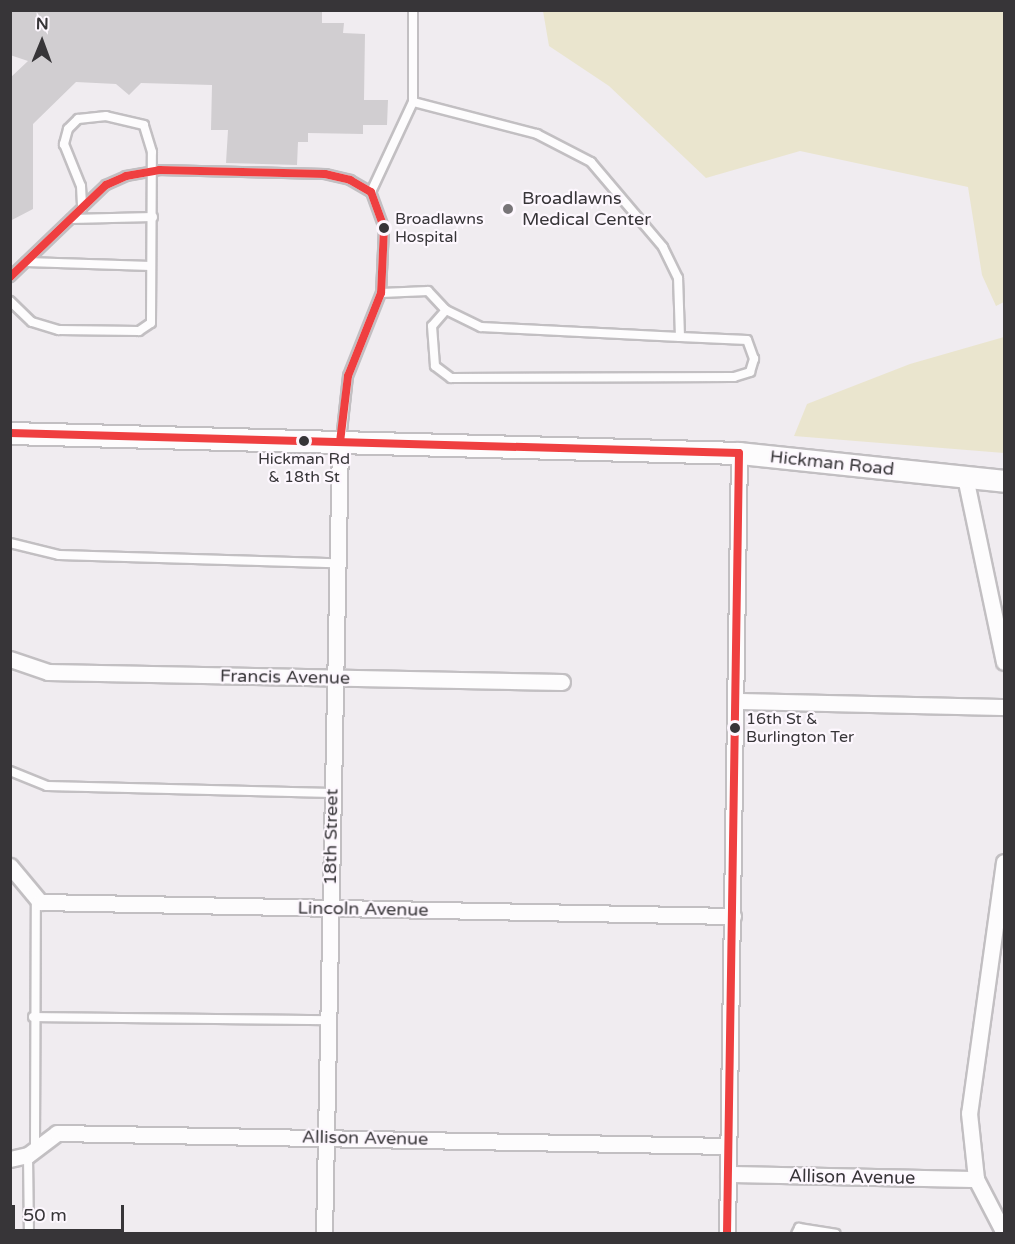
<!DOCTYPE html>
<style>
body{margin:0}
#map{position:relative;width:1015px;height:1244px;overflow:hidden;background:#f0ecf0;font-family:"Varela Round",sans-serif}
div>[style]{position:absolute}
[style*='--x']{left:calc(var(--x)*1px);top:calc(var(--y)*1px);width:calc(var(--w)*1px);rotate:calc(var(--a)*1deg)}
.green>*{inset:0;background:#eae5ce}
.building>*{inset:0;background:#d1ced1}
.roads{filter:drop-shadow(2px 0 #c2bfc2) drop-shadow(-2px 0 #c2bfc2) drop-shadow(0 2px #c2bfc2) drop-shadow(0 -2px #c2bfc2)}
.service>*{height:8px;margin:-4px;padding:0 4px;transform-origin:4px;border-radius:4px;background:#fdfcfd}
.minor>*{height:15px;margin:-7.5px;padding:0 7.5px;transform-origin:7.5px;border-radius:7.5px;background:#fdfcfd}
.secondary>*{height:21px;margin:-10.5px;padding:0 10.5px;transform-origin:10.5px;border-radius:10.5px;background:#fdfcfd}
.bus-1>*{height:8px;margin:-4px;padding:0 4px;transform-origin:4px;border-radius:4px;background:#ef3f40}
.dots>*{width:16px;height:16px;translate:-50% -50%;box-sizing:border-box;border:3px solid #fdf7fe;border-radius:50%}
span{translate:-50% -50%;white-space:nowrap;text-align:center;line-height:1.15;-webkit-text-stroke:4.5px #fdf7fe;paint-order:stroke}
.bus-label{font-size:16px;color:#373538}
.left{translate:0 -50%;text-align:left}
.poi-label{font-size:18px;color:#373538}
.street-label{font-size:18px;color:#373538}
.frame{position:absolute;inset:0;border:12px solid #373538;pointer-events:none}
.north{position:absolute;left:12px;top:12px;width:60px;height:60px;-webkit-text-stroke:4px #fdf7fe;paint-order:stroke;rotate:1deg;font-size:16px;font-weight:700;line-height:24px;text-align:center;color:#373538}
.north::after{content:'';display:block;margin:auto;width:21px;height:27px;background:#373538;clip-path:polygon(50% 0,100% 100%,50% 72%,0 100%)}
.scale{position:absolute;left:12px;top:1205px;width:112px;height:27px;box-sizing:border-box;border:3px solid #373538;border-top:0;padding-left:8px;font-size:18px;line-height:21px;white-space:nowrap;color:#373538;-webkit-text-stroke:4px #fdf7fe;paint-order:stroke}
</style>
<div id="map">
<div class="green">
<i style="clip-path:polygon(543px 11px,1004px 11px,1004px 302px,996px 306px,982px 275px,968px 187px,800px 151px,706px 178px,609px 86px,549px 46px)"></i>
<i style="clip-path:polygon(1004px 337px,1004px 453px,794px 436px,807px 404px,910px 364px)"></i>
</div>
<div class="building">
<i style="clip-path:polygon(10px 10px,322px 10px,322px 23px,344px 23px,343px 33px,365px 34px,364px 100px,388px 100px,387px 125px,363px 125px,363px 134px,308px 133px,308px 142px,298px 142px,297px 165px,226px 163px,228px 130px,211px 130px,212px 85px,141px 83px,129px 95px,116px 84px,76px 82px,33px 124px,33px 209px,10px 221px,10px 78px,28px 61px,10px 55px)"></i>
</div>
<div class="roads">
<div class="service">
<i style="--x:371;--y:192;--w:99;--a:-65"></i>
<i style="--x:413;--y:102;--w:92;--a:-90"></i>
<i style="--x:71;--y:219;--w:82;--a:-1.4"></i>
<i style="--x:26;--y:262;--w:125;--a:1.8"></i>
<i style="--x:10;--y:277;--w:133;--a:-43.8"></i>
<i style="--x:106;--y:185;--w:22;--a:-24"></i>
<i style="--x:126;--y:176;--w:34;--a:-10"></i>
<i style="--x:159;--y:170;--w:166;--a:1.4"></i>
<i style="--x:325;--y:174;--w:26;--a:13"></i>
<i style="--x:350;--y:180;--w:24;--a:30"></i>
<i style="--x:371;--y:192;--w:38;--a:70"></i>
<i style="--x:384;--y:228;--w:65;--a:92.6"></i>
<i style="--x:381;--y:293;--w:89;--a:111.7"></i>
<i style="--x:348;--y:376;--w:64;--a:96.2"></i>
<i style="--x:381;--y:293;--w:47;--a:-2.4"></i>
<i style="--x:428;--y:291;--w:26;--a:47"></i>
<i style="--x:446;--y:310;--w:39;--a:26"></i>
<i style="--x:481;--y:327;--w:199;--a:2.9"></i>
<i style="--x:680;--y:337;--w:59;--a:-91.9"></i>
<i style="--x:678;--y:278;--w:34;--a:-116"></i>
<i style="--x:663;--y:247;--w:111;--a:-130.3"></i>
<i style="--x:591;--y:162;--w:61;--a:-152.6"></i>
<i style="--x:537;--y:134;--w:128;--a:-165.5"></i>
<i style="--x:10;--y:301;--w:30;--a:44"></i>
<i style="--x:32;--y:322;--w:28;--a:17"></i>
<i style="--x:59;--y:330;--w:80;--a:0.7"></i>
<i style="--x:139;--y:331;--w:14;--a:-34"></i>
<i style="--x:151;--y:323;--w:171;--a:-89.7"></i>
<i style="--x:152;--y:152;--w:28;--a:-107"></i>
<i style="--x:144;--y:125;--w:39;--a:-167"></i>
<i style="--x:106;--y:116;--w:28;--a:174"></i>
<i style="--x:78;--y:119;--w:14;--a:135"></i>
<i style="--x:68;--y:129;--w:16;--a:105"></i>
<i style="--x:64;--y:144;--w:45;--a:68"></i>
<i style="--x:81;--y:186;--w:22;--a:87"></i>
<i style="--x:446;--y:310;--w:21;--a:131"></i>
<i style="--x:432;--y:326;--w:40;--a:85.7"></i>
<i style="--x:435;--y:366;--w:20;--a:37"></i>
<i style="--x:451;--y:378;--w:283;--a:-0.2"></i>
<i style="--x:734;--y:377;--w:17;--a:-17"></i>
<i style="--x:750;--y:372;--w:14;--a:-73"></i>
<i style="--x:754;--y:359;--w:20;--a:-110"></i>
<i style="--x:747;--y:340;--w:67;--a:-177.4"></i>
<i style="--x:10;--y:543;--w:50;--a:13.8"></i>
<i style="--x:59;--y:555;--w:276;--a:1.7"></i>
<i style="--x:10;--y:771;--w:40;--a:22"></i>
<i style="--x:47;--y:786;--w:285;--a:1.4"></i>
<i style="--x:33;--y:1017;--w:295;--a:0.6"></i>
<i style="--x:35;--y:1147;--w:248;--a:-89.8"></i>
<i style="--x:28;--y:1155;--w:79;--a:89.3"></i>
<i style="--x:796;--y:1234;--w:7;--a:-63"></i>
<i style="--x:799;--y:1228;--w:37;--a:9"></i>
</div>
<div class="minor">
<i style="--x:965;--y:477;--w:189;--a:78.1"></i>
<i style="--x:10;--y:659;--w:40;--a:18.9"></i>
<i style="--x:48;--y:672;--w:514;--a:1.11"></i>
<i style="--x:737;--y:701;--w:267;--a:1.3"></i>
<i style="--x:1004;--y:862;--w:253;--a:97.9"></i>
<i style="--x:969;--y:1113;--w:66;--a:83.9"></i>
<i style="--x:976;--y:1179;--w:61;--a:62.6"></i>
<i style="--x:10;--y:866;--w:47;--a:50.2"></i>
<i style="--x:40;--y:902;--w:693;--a:1.16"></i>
<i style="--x:10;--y:1159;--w:18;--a:-13"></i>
<i style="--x:28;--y:1155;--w:36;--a:-37"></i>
<i style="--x:57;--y:1133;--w:671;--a:1.11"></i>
<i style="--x:728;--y:1174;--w:248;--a:1.2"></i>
<i style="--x:324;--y:1234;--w:792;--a:-88.84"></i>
<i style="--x:727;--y:1234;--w:781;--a:-89.12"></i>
</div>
<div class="secondary">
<i style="--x:10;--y:433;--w:729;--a:1.57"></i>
<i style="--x:739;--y:453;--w:266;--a:6"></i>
</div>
</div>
<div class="bus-1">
<i style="--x:10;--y:277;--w:133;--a:-43.8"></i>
<i style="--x:106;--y:185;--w:22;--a:-24"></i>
<i style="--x:126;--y:176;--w:34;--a:-10"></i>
<i style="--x:159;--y:170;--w:166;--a:1.4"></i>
<i style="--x:325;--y:174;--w:26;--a:13"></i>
<i style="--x:350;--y:180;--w:24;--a:30"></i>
<i style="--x:371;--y:192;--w:38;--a:70"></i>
<i style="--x:384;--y:228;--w:65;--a:92.6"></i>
<i style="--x:381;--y:293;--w:89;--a:111.7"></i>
<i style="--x:348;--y:376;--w:66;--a:96.9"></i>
<i style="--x:10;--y:433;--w:729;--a:1.57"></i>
<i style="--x:727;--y:1234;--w:781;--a:-89.12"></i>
</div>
<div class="dots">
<i style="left:508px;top:209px;background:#787578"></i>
<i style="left:384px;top:228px;background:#373538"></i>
<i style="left:304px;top:441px;background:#373538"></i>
<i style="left:735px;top:728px;background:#373538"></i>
</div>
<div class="bus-label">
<span class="left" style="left:395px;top:228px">Broadlawns<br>Hospital</span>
<span style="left:304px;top:468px">Hickman Rd<br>&amp; 18th St</span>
<span class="left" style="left:746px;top:728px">16th St &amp;<br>Burlington Ter</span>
</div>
<div class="poi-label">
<span class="left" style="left:522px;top:209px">Broadlawns<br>Medical Center</span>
</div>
<div class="street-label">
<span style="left:832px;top:463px;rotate:6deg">Hickman Road</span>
<span style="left:285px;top:677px;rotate:1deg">Francis Avenue</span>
<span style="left:331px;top:837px;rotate:-89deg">18th Street</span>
<span style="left:363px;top:909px;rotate:1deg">Lincoln Avenue</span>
<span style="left:365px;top:1138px;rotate:1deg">Allison Avenue</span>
<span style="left:852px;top:1177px;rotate:1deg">Allison Avenue</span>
</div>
<div class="frame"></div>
<div class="north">N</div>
<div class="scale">50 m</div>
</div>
